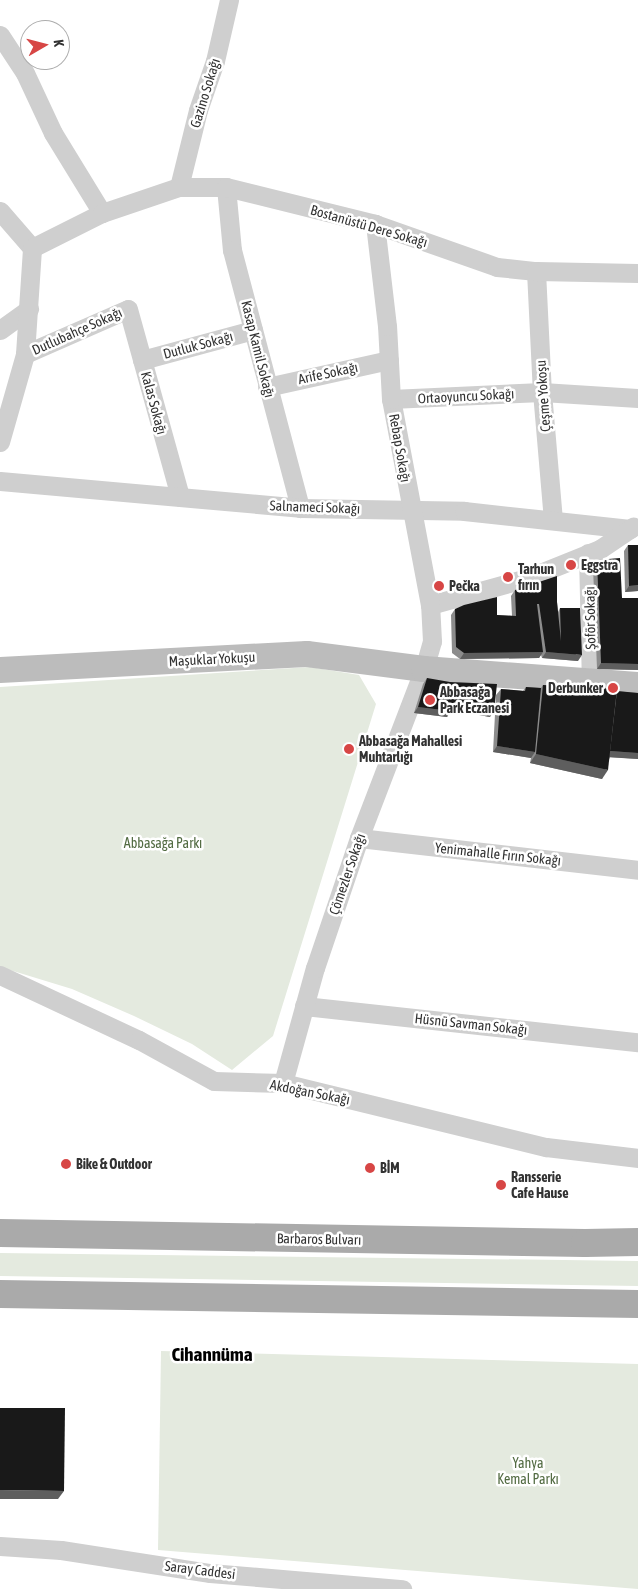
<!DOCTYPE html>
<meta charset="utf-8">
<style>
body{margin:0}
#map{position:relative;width:638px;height:1589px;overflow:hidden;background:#fff;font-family:"Asap Condensed",sans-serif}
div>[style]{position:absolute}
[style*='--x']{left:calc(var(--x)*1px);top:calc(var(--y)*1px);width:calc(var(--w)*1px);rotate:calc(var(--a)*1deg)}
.green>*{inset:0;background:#e4eadf}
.street>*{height:19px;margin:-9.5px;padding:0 9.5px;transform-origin:9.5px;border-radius:9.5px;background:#cfcfcf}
.secondary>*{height:26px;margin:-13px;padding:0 13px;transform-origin:13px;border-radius:13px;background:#bcbcbc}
.primary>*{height:28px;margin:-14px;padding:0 14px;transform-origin:14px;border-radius:14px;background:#aaa}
.wall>*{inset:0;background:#8c8c8c}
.shaded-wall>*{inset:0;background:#5e5e5e}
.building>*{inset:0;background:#191919}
.dots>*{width:14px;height:14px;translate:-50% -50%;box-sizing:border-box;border:2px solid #fff;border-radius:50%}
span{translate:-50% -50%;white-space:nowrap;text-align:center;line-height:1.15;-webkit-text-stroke:5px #fff;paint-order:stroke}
.street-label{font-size:14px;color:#323232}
.poi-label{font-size:14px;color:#323232;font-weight:700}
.left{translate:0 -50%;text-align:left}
.right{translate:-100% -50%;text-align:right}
.park-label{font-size:14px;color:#526b42}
.district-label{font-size:19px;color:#000;font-weight:700}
.north{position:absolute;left:20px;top:20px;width:50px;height:50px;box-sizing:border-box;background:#fff;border:1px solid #adadad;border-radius:50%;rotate:82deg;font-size:14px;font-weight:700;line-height:20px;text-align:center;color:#323232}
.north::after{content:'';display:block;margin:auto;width:18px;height:22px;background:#d74645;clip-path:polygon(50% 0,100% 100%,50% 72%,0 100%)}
</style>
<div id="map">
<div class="green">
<i style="clip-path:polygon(310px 667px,359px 675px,376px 704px,273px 1036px,232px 1070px,192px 1044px,134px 1016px,72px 989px,0 967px,0 687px)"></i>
<i style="clip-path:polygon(0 1253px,638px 1261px,638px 1286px,0 1276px)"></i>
<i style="clip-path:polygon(161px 1351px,638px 1364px,638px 1589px,158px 1550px)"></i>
</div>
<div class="street">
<i style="--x:0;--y:35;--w:45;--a:56.7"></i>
<i style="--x:25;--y:73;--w:66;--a:65"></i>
<i style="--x:53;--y:133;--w:94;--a:58.5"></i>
<i style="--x:179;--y:187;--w:79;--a:-76.1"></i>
<i style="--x:198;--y:110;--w:52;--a:-70.9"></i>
<i style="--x:215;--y:61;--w:63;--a:-77.1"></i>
<i style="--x:226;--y:187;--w:63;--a:84.6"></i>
<i style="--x:232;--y:250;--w:267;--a:75.2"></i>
<i style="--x:0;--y:211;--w:49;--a:49.1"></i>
<i style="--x:536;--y:271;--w:121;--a:87.2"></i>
<i style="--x:542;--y:392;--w:128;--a:85.1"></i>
<i style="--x:0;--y:330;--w:36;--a:-36"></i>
<i style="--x:25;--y:354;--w:112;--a:-23.6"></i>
<i style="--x:128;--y:309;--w:195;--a:74.5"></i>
<i style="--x:142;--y:360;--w:115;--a:-15.1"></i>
<i style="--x:267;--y:387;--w:125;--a:-12.5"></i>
<i style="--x:391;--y:399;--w:151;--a:-2.7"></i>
<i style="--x:542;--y:392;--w:96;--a:3.6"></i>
<i style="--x:0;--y:442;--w:91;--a:-74.1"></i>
<i style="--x:25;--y:354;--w:106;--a:-86.2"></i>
<i style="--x:32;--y:248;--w:78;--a:-26.6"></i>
<i style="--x:102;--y:213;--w:81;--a:-18.7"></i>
<i style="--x:179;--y:187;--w:47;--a:0"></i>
<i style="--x:226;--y:187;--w:154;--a:13.9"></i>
<i style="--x:375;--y:224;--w:129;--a:19.4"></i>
<i style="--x:497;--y:267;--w:39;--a:6"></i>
<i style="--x:536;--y:271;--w:102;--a:1.1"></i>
<i style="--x:0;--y:481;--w:301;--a:5.1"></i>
<i style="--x:300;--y:508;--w:164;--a:1"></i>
<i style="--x:464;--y:511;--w:167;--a:6.2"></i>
<i style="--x:588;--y:553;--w:129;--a:88.7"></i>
<i style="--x:430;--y:605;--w:104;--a:-15.6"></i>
<i style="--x:530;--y:577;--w:75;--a:-21.8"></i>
<i style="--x:600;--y:549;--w:40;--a:-34"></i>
<i style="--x:359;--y:838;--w:281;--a:6.5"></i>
<i style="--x:0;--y:975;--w:153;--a:25.1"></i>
<i style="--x:139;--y:1040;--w:85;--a:28.7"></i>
<i style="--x:214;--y:1081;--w:69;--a:1.7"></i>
<i style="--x:283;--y:1083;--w:271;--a:13.7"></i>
<i style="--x:546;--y:1147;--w:93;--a:6.8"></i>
<i style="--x:304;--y:1006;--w:336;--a:6.2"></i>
<i style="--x:283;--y:1083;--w:119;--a:-74.5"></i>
<i style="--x:315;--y:968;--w:137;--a:-71.3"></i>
<i style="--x:359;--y:838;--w:181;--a:-69"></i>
<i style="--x:424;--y:669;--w:29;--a:-74"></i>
<i style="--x:432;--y:641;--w:36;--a:-93"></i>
<i style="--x:430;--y:605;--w:210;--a:-100.7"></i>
<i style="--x:391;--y:399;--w:73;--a:-93.1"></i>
<i style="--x:387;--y:326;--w:103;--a:-96.7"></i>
<i style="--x:0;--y:1546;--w:61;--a:3.8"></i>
<i style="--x:61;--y:1550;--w:151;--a:8.8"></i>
<i style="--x:210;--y:1573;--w:193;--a:4.8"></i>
</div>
<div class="secondary">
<i style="--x:0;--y:670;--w:307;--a:-3"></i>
<i style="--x:307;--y:654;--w:118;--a:7.3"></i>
<i style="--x:424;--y:669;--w:215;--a:4.3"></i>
</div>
<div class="primary">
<i style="--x:0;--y:1233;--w:585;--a:0.98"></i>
<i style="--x:585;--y:1243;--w:53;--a:-1.1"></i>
<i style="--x:0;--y:1294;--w:638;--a:0.9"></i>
</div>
<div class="wall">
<i style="clip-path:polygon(628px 545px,638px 591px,625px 592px,624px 551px)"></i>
<i style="clip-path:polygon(597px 560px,622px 598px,638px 670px,597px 669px,593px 566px)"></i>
<i style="clip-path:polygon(515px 590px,557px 602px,558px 612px,560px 608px,578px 661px,542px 658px,541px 655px,539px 658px,460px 659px,452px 653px,451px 615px,455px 609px,497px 615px,512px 616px,511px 596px)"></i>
<i style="clip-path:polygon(427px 678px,490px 717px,451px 710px,447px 717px,414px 713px,423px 684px)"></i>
<i style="clip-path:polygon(543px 685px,638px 693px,638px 759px,610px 757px,602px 779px,530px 763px,531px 758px,493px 752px,496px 695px,501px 689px,523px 691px,526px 687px,541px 688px)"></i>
</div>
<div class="shaded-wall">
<i style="clip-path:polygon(638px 585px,638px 591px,625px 592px,629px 586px)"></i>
<i style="clip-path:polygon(543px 652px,539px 658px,460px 659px,464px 653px)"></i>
<i style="clip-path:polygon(546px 652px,582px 655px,578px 661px,542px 658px)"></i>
<i style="clip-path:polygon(601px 663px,638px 664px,638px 670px,597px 669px)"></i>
<i style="clip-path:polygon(451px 703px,494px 711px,490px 717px,447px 709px)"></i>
<i style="clip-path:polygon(418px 707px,451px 711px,447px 717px,414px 713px)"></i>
<i style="clip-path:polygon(497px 746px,535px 752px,531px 758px,493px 752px)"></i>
<i style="clip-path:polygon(609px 751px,638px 753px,638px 759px,605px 757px)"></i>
<i style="clip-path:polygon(536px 754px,608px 770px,602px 779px,530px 763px)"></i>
<i style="clip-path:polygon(0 1490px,64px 1491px,58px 1499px,0 1499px)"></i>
</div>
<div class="building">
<i style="clip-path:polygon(628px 545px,638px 545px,638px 585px,629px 586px)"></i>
<i style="clip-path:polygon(620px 558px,622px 598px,638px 598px,638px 664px,601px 663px,597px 560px)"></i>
<i style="clip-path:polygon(557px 576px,557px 602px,561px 641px,560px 608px,580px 608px,582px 655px,546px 652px,539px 604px,537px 604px,543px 652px,464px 653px,456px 647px,455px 609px,464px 605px,497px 597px,497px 615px,516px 616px,515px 590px)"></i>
<i style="clip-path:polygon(427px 678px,450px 682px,497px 684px,494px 711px,451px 703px,451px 711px,418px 707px)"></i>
<i style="clip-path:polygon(543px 685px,617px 689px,608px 770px,536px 754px)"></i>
<i style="clip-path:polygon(526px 687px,541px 688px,535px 752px,497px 746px,501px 689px,525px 691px)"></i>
<i style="clip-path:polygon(617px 691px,638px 693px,638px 753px,610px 751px)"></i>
<i style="clip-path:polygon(0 1408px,65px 1408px,64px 1491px,0 1490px)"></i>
</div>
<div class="dots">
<i style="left:571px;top:565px;background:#d74645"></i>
<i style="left:508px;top:577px;background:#d74645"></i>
<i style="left:439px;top:586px;background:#d74645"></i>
<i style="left:613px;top:688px;background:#d74645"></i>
<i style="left:430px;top:700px;background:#d74645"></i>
<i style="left:349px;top:749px;background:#d74645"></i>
<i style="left:66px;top:1164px;background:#d74645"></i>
<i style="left:370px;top:1168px;background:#d74645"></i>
<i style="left:501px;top:1185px;background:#d74645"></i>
</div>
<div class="street-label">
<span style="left:205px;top:93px;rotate:-73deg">Gazino Sokağı</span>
<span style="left:369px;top:226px;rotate:16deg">Bostanüstü Dere Sokağı</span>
<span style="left:77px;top:331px;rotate:-24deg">Dutlubahçe Sokağı</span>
<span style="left:198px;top:345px;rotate:-15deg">Dutluk Sokağı</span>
<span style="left:258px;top:349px;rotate:76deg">Kasap Kamil Sokağı</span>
<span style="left:328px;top:373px;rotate:-12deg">Arife Sokağı</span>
<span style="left:466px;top:396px;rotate:-3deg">Ortaoyuncu Sokağı</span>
<span style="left:543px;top:396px;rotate:-94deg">Çeşme Yokoşu</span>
<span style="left:154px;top:403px;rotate:75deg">Kalas Sokağı</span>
<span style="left:400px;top:448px;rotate:80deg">Rebap Sokağı</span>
<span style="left:315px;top:507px;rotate:2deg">Salnameci Sokağı</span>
<span style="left:590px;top:618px;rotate:-91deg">Şoför Sokağı</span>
<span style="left:212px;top:659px;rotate:-3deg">Maşuklar Yokuşu</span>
<span style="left:498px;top:854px;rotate:6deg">Yenimahalle Fırın Sokağı</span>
<span style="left:347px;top:874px;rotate:-71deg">Çömezler Sokağı</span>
<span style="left:471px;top:1024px;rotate:6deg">Hüsnü Savman Sokağı</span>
<span style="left:310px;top:1092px;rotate:11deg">Akdoğan Sokağı</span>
<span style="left:319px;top:1239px;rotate:1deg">Barbaros Bulvarı</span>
<span style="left:200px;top:1570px;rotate:7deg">Saray Caddesi</span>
</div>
<div class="poi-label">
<span class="left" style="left:581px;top:565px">Eggstra</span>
<span class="left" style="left:518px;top:577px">Tarhun<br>fırın</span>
<span class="left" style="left:449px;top:586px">Pečka</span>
<span class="right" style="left:603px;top:688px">Derbunker</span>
<span class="left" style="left:440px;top:700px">Abbasağa<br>Park Eczanesi</span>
<span class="left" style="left:359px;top:749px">Abbasağa Mahallesi<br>Muhtarlığı</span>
<span class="left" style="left:76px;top:1164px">Bike &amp; Outdoor</span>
<span class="left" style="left:380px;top:1168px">BİM</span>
<span class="left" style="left:511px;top:1185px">Ransserie<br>Cafe Hause</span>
</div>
<div class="park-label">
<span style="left:163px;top:843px">Abbasağa Parkı</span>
<span style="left:528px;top:1471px">Yahya<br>Kemal Parkı</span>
</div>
<div class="district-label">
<span style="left:212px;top:1355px">Cihannüma</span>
</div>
<div class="north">K</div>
</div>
